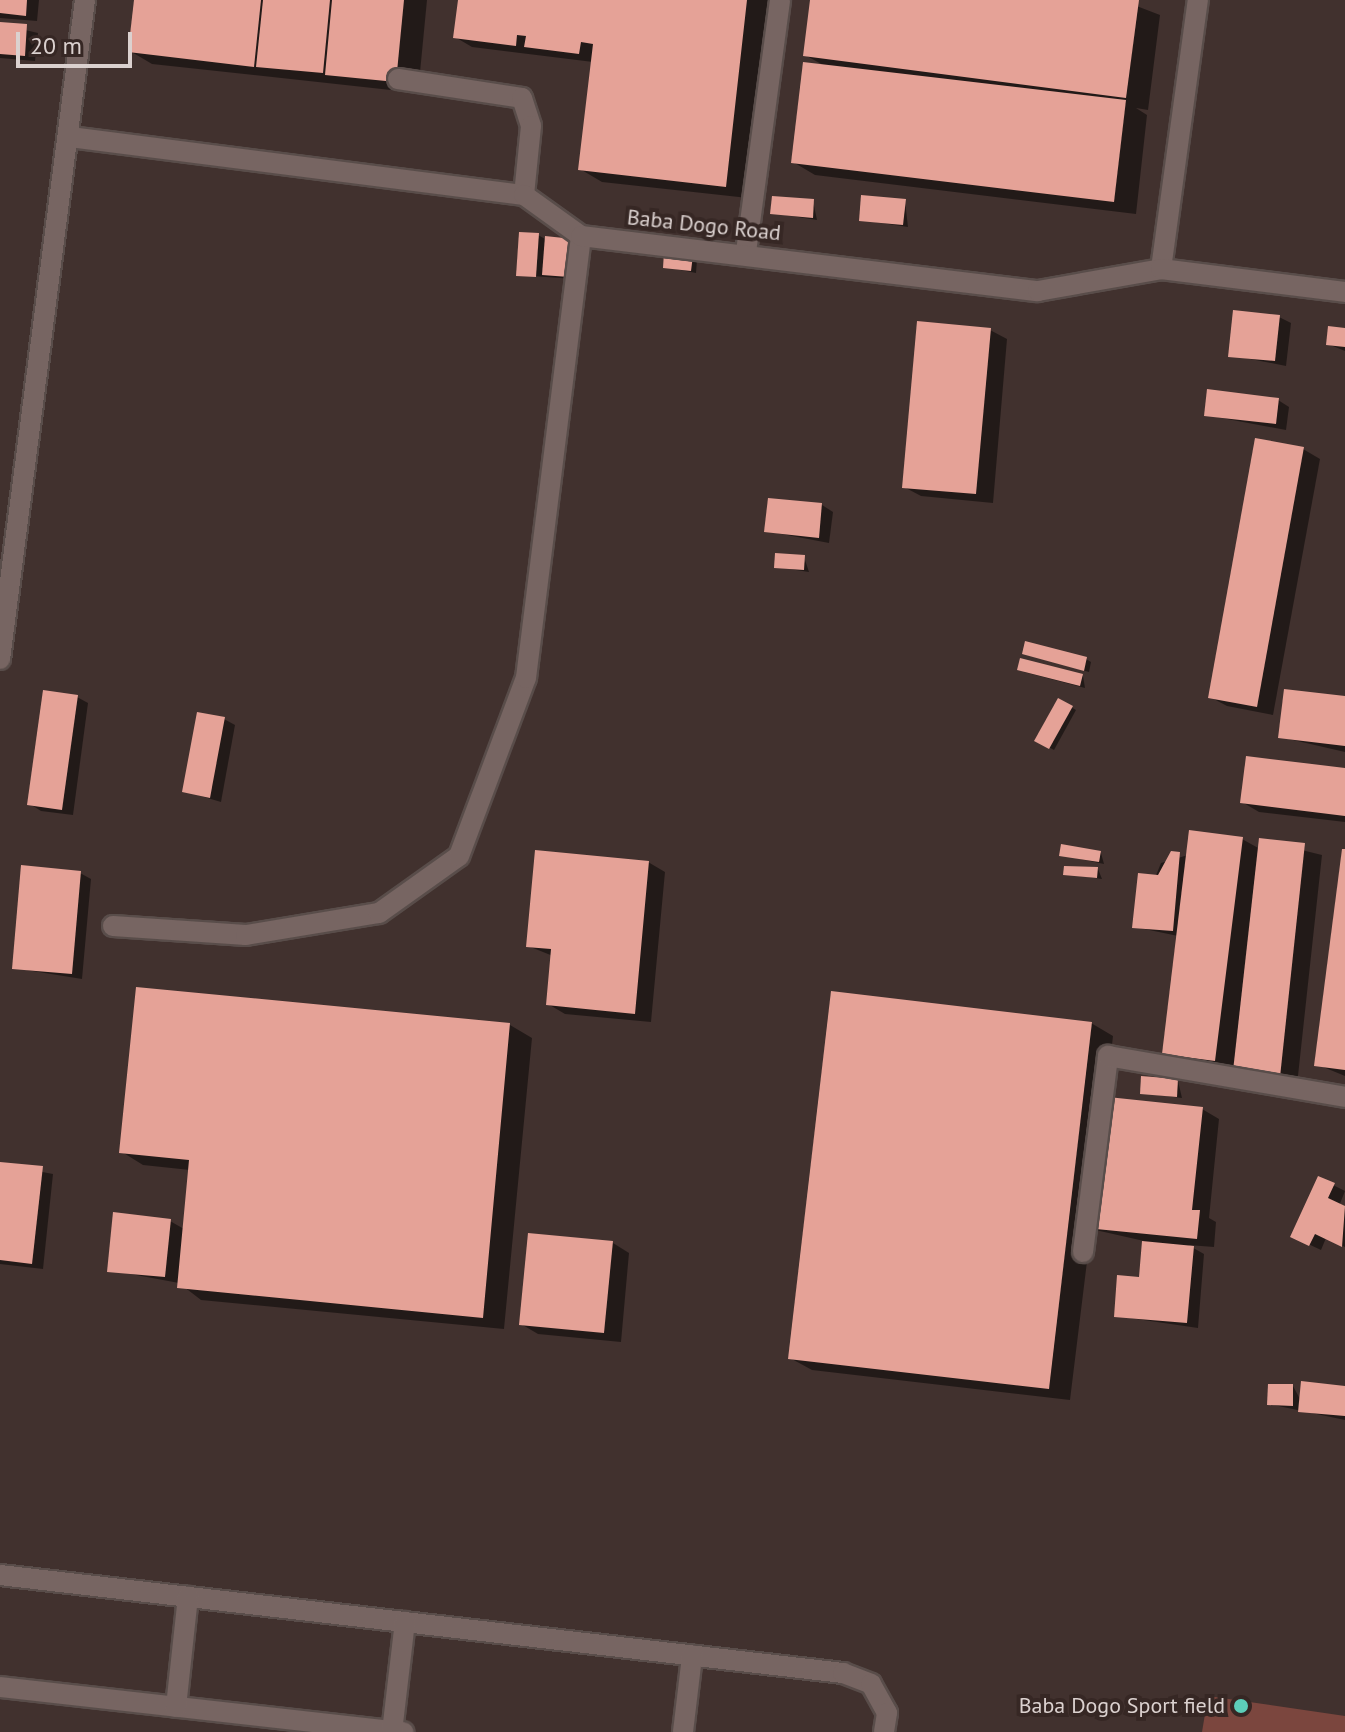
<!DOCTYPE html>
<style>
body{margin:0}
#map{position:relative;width:1345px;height:1732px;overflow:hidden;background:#41312e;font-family:"PT Sans",sans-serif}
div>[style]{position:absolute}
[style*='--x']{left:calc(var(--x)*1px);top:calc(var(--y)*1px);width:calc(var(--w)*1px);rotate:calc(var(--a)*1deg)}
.green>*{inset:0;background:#7b463e}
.shadow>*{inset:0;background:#0007}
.building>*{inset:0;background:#e5a297}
.roads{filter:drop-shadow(2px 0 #594d4a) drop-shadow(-2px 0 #594d4a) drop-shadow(0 2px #594d4a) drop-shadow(0 -2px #594d4a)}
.lane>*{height:20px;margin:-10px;padding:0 10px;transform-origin:10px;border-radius:10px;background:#776562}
.street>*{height:20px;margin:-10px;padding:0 10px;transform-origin:10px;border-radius:10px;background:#776562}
.dots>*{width:22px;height:22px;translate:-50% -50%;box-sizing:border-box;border:4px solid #362724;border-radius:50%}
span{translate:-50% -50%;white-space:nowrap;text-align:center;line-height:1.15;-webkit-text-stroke:8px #362724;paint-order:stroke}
.street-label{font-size:22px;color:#dbd1cf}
.poi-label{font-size:22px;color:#dbd1cf}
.right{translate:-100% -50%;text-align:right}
.scale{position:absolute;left:16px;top:32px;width:116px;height:36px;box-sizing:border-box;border:4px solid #dbd1cf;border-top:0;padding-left:10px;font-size:24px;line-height:28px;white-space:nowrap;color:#dbd1cf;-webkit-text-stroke:6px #362724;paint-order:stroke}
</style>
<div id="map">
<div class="green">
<i style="clip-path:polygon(1208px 1696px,1345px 1716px,1345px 1732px,1202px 1732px)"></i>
</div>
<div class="shadow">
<i style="clip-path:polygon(0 0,39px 0,37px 21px,0 18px)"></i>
<i style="clip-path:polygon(136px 0,427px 0,418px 93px,152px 64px,130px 51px)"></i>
<i style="clip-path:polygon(460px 0,770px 0,748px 198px,602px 182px,580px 169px,593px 62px,472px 47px,455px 37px)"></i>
<i style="clip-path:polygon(812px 0,1121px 0,1160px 15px,1148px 110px,1136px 108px,1147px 115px,1136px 214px,815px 175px,793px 162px,825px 66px,805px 55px)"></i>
<i style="clip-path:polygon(0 24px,38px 33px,35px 61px,0 58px)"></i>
<i style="clip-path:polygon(813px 201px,817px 220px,772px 213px)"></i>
<i style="clip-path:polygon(905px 201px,908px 227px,861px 220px)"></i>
<i style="clip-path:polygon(538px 235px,547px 240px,574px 279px,518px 275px)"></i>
<i style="clip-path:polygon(666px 254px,697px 260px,696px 273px,665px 267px)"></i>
<i style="clip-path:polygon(1279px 317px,1291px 323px,1286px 366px,1230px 355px)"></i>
<i style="clip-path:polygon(990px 330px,1007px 339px,993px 503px,921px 496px,904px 487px)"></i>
<i style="clip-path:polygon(1345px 330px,1345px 351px,1328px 344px)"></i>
<i style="clip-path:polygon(1278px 400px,1289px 407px,1286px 430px,1206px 415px)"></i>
<i style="clip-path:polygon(1303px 449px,1320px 459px,1273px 715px,1227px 706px,1210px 697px)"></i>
<i style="clip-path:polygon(822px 505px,833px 512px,829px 543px,766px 531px)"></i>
<i style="clip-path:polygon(804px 557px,809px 572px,776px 567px)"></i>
<i style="clip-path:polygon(1024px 654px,1086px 659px,1091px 662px,1089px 672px)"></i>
<i style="clip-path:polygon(1021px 660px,1083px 676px,1085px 688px,1024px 672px)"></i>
<i style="clip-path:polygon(77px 697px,88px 703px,73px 815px,41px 811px,30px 804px)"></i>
<i style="clip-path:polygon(1345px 698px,1345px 752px,1280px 737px)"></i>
<i style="clip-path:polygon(1059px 700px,1076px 710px,1054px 750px,1036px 740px)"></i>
<i style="clip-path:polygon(224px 719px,235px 725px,221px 802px,184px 791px)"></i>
<i style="clip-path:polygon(1345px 770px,1345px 822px,1259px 812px,1242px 802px)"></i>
<i style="clip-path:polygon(1242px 839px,1260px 849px,1261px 840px,1322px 855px,1297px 1085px,1164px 1053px,1178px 936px,1135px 927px,1161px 863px)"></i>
<i style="clip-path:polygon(1345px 851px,1345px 1076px,1316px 1064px)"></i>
<i style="clip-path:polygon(1101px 853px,1104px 864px,1061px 855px)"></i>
<i style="clip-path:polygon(648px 862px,665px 872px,651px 1022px,565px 1014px,548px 1004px,553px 956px,528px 946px)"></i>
<i style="clip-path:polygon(1098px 869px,1102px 879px,1065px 874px)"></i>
<i style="clip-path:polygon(80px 873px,91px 879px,82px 979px,14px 968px)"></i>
<i style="clip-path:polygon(1091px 1023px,1113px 1036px,1106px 1099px,1202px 1109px,1219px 1119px,1209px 1218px,1216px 1222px,1214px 1247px,1188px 1245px,1204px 1254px,1198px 1328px,1116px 1316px,1141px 1279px,1144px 1241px,1091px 1229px,1070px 1400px,812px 1370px,790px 1358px)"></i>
<i style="clip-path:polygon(510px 1025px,532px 1038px,504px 1329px,201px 1300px,179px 1283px,109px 1270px,170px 1221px,184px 1229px,190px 1170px,143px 1165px,122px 1152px)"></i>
<i style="clip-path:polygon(1178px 1081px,1182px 1098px,1142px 1093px)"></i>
<i style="clip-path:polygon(0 1164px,53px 1174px,43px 1269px,0 1264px)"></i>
<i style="clip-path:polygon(1319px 1178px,1345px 1191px,1339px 1206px,1345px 1209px,1345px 1247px,1326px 1238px,1321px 1250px,1304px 1242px)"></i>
<i style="clip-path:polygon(613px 1243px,629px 1253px,621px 1342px,538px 1334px,521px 1324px)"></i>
<i style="clip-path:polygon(1293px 1386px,1301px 1401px,1345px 1388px,1345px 1420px,1269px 1404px)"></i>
</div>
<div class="building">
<i style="clip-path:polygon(0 0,27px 0,26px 16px,0 13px)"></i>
<i style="clip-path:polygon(134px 0,261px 0,254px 67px,128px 52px)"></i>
<i style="clip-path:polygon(263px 0,330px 0,323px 73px,256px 67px)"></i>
<i style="clip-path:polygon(332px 0,404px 0,396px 82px,325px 75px)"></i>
<i style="clip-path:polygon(458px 0,747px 0,726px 187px,578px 170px,593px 44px,581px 42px,579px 54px,524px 47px,526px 36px,517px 35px,516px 46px,453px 38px)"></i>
<i style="clip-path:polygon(810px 0,1139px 0,1126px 98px,803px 56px)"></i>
<i style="clip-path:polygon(0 22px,27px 24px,25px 56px,0 54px)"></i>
<i style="clip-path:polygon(803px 62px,1126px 100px,1114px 202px,791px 163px)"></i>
<i style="clip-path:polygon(861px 195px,906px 199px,903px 225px,859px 221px)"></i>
<i style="clip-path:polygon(772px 196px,814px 199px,813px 218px,770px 214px)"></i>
<i style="clip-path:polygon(519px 232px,539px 233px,536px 277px,516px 276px)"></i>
<i style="clip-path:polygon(545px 236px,573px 239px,569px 277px,542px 275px)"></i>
<i style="clip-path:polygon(664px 252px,693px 255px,691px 271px,663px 268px)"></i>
<i style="clip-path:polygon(1233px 310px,1280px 315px,1275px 361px,1228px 357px)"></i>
<i style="clip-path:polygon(917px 321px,991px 328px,976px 494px,902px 488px)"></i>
<i style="clip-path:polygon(1328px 326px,1345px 328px,1345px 347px,1326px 345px)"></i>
<i style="clip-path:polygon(1207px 389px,1279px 398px,1276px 424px,1204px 416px)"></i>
<i style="clip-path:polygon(1255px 438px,1304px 447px,1257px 707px,1208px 698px)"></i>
<i style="clip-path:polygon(768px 498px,822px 503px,819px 538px,764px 532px)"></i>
<i style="clip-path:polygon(775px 553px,805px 555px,804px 570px,774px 568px)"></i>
<i style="clip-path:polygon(1025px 641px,1087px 657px,1084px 671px,1022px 654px)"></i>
<i style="clip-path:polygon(1020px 658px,1083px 674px,1080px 686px,1017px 670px)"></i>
<i style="clip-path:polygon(1284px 689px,1345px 696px,1345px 746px,1278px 738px)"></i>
<i style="clip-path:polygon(43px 690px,78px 695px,62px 810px,27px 805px)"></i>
<i style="clip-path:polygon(1058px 698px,1073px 706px,1049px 749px,1034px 741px)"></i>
<i style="clip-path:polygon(197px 712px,225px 717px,210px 798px,182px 792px)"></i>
<i style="clip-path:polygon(1246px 756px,1345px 768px,1345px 816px,1240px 803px)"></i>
<i style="clip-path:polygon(1189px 830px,1243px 837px,1215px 1061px,1162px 1054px)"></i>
<i style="clip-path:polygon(1259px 838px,1305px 843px,1280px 1077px,1233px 1071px)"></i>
<i style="clip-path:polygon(1061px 844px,1101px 851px,1099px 862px,1059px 856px)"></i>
<i style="clip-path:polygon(1342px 849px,1345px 849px,1345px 1070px,1314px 1066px)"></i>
<i style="clip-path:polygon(535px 850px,649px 861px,635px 1014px,546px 1005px,551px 949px,526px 947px)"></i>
<i style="clip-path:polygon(1171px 851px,1180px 852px,1173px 931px,1132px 928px,1138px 873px,1158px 875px)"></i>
<i style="clip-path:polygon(21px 865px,81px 871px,72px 974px,12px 969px)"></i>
<i style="clip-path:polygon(1064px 866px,1098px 867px,1097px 878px,1063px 875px)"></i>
<i style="clip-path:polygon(136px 987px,510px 1023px,483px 1318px,177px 1288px,189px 1160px,119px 1153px)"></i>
<i style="clip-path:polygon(831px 991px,1092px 1022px,1049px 1389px,788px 1359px)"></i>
<i style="clip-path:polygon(1141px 1076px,1178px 1079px,1177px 1097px,1140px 1094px)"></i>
<i style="clip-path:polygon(1108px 1097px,1203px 1107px,1192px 1210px,1200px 1210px,1197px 1239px,1086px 1228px)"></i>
<i style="clip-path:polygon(0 1162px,43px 1166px,32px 1264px,0 1260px)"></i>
<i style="clip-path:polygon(1318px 1176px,1335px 1183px,1328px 1198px,1345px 1206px,1342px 1247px,1315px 1234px,1309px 1246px,1290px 1237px)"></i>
<i style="clip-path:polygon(113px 1212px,171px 1219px,165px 1277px,107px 1272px)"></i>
<i style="clip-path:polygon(528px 1233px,613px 1241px,604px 1333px,519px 1325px)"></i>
<i style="clip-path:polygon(1142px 1241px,1194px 1246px,1187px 1323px,1114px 1317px,1117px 1275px,1139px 1277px)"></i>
<i style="clip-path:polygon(1301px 1381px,1345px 1386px,1345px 1416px,1298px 1412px)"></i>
<i style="clip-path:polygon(1268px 1384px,1293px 1384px,1293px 1406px,1267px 1405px)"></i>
</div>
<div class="roads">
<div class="lane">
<i style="--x:398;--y:79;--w:125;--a:8.7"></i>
<i style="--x:522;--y:98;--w:29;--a:72"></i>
<i style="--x:531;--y:126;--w:69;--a:95.8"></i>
<i style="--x:746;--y:252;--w:254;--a:-82.3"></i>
<i style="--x:1161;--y:269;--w:272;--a:-82.2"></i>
<i style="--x:113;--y:926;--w:133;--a:3.9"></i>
<i style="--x:246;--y:935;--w:135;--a:-9.4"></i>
<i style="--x:379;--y:913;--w:98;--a:-35.5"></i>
<i style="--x:459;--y:856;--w:190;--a:-69.4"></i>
<i style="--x:526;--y:678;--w:445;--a:-82.9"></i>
<i style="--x:0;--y:1575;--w:849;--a:6.63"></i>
<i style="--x:843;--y:1673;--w:30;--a:21"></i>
<i style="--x:871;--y:1684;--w:33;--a:61"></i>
<i style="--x:887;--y:1713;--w:19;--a:99"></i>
<i style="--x:0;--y:1687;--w:406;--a:6.4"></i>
<i style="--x:176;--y:1707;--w:111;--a:-83.8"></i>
<i style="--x:392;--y:1732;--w:111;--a:-83.3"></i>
<i style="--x:683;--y:1732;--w:77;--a:-83.2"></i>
</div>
<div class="street">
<i style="--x:70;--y:137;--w:458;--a:7.3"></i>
<i style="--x:524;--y:195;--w:70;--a:35.7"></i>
<i style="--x:581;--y:236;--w:460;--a:6.9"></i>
<i style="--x:1038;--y:291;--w:125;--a:-10.1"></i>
<i style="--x:1161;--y:269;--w:185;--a:7.1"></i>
<i style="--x:0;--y:659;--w:664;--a:-82.65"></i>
<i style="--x:1083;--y:1252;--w:198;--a:-82.7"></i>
<i style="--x:1108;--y:1056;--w:241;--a:9.8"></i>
</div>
</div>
<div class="dots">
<i style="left:1241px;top:1706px;background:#5dceb9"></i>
</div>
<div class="street-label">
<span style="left:704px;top:225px;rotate:6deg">Baba Dogo Road</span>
</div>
<div class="poi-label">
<span class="right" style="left:1225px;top:1706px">Baba Dogo Sport field</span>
</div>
<div class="scale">20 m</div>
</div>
